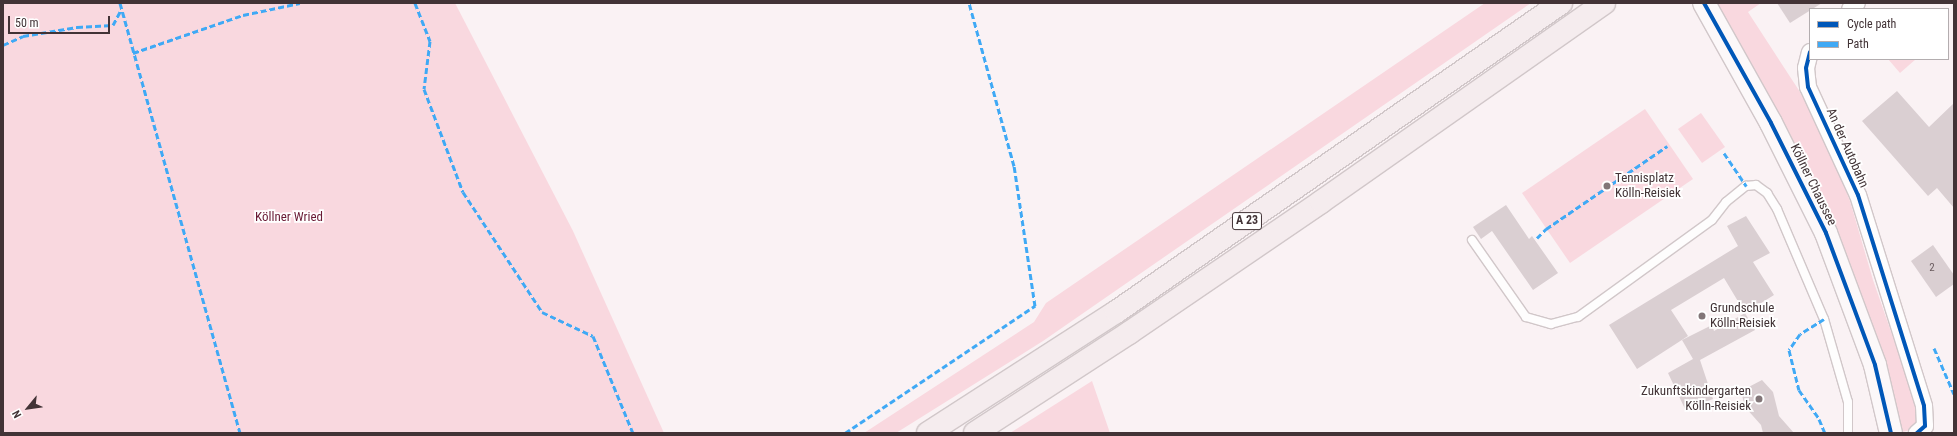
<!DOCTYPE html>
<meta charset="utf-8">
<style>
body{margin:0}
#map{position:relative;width:1957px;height:436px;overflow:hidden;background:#faf2f4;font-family:"Roboto Condensed",sans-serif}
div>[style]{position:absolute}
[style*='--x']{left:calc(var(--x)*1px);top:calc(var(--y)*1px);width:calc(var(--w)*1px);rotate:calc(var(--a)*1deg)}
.green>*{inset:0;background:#f9d8df}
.building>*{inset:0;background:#dacfd2}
.roads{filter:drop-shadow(1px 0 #d1c7c9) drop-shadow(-1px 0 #d1c7c9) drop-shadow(0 1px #d1c7c9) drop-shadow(0 -1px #d1c7c9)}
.lane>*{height:8px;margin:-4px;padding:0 4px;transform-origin:4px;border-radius:4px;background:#fefdfd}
.street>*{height:16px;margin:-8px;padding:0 8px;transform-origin:8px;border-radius:8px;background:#fefdfd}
.secondary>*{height:22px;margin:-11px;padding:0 11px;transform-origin:11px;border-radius:11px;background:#fcf8f9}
.highway>*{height:22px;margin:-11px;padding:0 11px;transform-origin:11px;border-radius:11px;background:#f5ecee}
.quiet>*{height:3px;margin-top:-1.5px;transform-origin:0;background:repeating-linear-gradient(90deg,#3fa9f5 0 6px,transparent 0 9px)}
.cycleway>*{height:4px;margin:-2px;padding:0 2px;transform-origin:2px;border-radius:2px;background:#0057b8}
.dots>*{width:11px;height:11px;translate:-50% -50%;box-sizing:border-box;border:2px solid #fff;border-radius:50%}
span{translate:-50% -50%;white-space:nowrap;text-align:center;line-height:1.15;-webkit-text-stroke:3.5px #fff;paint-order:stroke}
.number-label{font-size:11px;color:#685a5d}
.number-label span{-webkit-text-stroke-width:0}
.shield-label span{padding:1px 3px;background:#fff;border:1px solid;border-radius:3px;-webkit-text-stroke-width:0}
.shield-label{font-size:12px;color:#423336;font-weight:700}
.street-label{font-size:13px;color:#423336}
.poi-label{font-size:13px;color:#423336}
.left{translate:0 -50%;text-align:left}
.right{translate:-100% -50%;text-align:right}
.park-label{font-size:13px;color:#691934}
.frame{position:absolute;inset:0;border:4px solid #423336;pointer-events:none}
.legend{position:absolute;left:1809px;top:8px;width:140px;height:52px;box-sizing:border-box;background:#fff;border:1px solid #b3adaf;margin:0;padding:5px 7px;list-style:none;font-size:12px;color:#423336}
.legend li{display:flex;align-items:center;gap:8px;height:20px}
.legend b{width:20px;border:1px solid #b3adaf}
.north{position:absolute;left:8px;top:388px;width:40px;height:40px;-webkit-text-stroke:3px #fff;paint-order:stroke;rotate:241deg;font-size:11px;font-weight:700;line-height:16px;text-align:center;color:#423336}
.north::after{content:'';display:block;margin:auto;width:14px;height:18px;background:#423336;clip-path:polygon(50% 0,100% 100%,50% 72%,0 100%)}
.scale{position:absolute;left:8px;top:16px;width:102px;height:18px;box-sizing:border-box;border:2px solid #423336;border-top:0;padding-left:5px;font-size:12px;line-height:14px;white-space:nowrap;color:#423336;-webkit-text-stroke:3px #fff;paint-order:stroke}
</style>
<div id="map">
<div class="green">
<i style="clip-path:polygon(3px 3px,455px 3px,573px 231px,664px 433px,3px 433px)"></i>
<i style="clip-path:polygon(1485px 3px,1531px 3px,1043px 341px,896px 433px,864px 433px,1034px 322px,1046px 303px)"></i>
<i style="clip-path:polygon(1716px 3px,1761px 3px,1748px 12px,1800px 92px,1824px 136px,1850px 201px,1873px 280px,1917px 406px,1918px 421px,1911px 430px,1898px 433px,1881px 363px)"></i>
<i style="clip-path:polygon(1888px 59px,1916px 59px,1900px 73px)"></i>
<i style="clip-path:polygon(1645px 109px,1693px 179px,1570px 263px,1522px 193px)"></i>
<i style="clip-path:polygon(1701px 113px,1725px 147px,1702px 163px,1678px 129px)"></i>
<i style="clip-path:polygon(1092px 381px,1110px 433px,1010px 433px)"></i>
</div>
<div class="building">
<i style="clip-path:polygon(1777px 3px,1822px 3px,1790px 23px)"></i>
<i style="clip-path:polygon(1897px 91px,1929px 127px,1954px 103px,1954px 208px,1937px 188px,1928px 196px,1862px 121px)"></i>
<i style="clip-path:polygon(1506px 205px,1529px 239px,1532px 236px,1558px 273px,1533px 290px,1492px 231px,1481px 239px,1473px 227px)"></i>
<i style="clip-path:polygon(1746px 216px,1770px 253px,1753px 262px,1774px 295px,1745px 313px,1724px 278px,1671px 310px,1688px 336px,1637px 369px,1609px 325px,1738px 246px,1727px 226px)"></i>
<i style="clip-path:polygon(1933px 245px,1954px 275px,1954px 284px,1936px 297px,1911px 261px)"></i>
<i style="clip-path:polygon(1745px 313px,1755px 330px,1700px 360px,1713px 399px,1685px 409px,1668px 373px,1693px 359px,1682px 340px,1712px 325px,1714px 331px)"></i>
<i style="clip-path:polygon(1762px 380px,1773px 392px,1779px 416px,1794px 433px,1763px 433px,1761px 425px,1745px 407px,1741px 391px)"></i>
</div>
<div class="roads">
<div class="lane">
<i style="--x:1472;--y:240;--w:94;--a:55"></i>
<i style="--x:1526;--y:317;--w:26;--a:16"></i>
<i style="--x:1551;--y:324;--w:28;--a:-15"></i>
<i style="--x:1578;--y:317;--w:165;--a:-35.9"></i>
<i style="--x:1712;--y:220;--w:23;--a:-52"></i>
<i style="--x:1726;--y:202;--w:26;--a:-39"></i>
<i style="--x:1746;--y:186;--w:10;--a:-6"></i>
<i style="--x:1756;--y:185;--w:14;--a:36"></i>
<i style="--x:1767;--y:193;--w:19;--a:58"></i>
<i style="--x:1777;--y:209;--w:120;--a:66.9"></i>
<i style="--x:1824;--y:319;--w:86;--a:73.9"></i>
<i style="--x:1848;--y:402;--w:31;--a:90"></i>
</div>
<div class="street">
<i style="--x:1850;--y:9;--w:9;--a:-41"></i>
<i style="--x:1810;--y:52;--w:16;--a:104"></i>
<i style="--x:1806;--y:68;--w:19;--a:84"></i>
<i style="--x:1808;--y:87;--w:119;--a:65.2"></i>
<i style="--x:1858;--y:195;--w:221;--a:72.6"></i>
<i style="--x:1924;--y:406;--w:20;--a:87"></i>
<i style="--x:1925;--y:426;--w:11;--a:139"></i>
</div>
<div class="secondary">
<i style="--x:1704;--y:3;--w:137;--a:60.8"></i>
<i style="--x:1771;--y:123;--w:123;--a:63.4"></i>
<i style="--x:1826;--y:233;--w:141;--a:69.6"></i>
<i style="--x:1875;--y:365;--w:70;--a:76.8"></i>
</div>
<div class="highway">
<i style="--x:928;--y:433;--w:224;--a:-32.8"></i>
<i style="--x:1116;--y:312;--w:542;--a:-34.78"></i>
<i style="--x:975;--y:433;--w:184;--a:-33"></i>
<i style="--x:1129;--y:333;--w:232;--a:-34.3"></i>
<i style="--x:1321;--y:202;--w:346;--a:-35.1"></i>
</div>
</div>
<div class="quiet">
<i style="--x:120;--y:3;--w:446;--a:74.4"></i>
<i style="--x:415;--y:3;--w:41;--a:68.5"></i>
<i style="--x:430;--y:41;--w:48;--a:97.1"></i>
<i style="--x:424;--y:89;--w:110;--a:69.3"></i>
<i style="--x:463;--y:192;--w:144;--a:56.6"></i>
<i style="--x:542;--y:312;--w:56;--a:25.2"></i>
<i style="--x:593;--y:336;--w:105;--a:67.6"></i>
<i style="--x:3;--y:45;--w:22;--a:-24"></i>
<i style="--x:23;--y:36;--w:55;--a:-9.5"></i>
<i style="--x:77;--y:27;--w:36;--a:-3"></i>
<i style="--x:113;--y:25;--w:17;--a:-62"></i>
<i style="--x:133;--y:53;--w:116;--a:-19.1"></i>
<i style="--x:243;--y:15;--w:58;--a:-11.9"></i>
<i style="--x:1724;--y:153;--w:40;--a:56"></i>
<i style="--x:1537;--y:238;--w:13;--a:-45"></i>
<i style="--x:1546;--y:229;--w:147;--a:-34.4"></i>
<i style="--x:1824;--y:319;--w:28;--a:148"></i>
<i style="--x:1800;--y:334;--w:19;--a:125"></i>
<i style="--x:1789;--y:350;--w:41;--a:76"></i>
<i style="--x:1799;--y:390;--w:35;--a:55"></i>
<i style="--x:1819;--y:419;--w:15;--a:67"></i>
<i style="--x:1934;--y:348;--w:50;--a:66.5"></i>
<i style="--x:845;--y:433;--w:229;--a:-33.8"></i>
<i style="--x:1035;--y:306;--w:142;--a:-98.5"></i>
<i style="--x:1014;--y:166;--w:169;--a:-105.4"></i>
</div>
<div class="cycleway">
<i style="--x:1704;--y:3;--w:137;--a:60.8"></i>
<i style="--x:1771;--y:123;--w:123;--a:63.4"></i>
<i style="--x:1826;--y:233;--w:141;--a:69.6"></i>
<i style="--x:1875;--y:365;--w:70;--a:76.8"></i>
<i style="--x:1810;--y:52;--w:16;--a:104"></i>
<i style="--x:1806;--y:68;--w:19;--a:84"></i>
<i style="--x:1808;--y:87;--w:119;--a:65.2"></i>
<i style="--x:1858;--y:195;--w:221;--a:72.6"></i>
<i style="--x:1924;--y:406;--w:20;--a:87"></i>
<i style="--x:1925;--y:426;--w:11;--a:139"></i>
</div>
<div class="dots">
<i style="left:1607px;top:186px;background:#827678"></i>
<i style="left:1702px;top:316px;background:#827678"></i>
<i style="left:1759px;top:399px;background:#827678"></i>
</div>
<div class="number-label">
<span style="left:1932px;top:268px">2</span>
</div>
<div class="shield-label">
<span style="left:1247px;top:221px">A 23</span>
</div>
<div class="street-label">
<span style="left:1847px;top:148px;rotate:66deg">An der Autobahn</span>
<span style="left:1813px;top:185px;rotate:64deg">Köllner Chaussee</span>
</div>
<div class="poi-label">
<span class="left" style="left:1615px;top:186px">Tennisplatz<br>Kölln-Reisiek</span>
<span class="left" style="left:1710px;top:316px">Grundschule<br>Kölln-Reisiek</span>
<span class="right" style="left:1751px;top:399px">Zukunftskindergarten<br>Kölln-Reisiek</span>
</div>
<div class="park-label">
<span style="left:289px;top:217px">Köllner Wried</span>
</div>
<div class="frame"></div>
<ul class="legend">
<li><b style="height:5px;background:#0057b8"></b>Cycle path</li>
<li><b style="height:5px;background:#3fa9f5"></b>Path</li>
</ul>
<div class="north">N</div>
<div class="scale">50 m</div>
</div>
